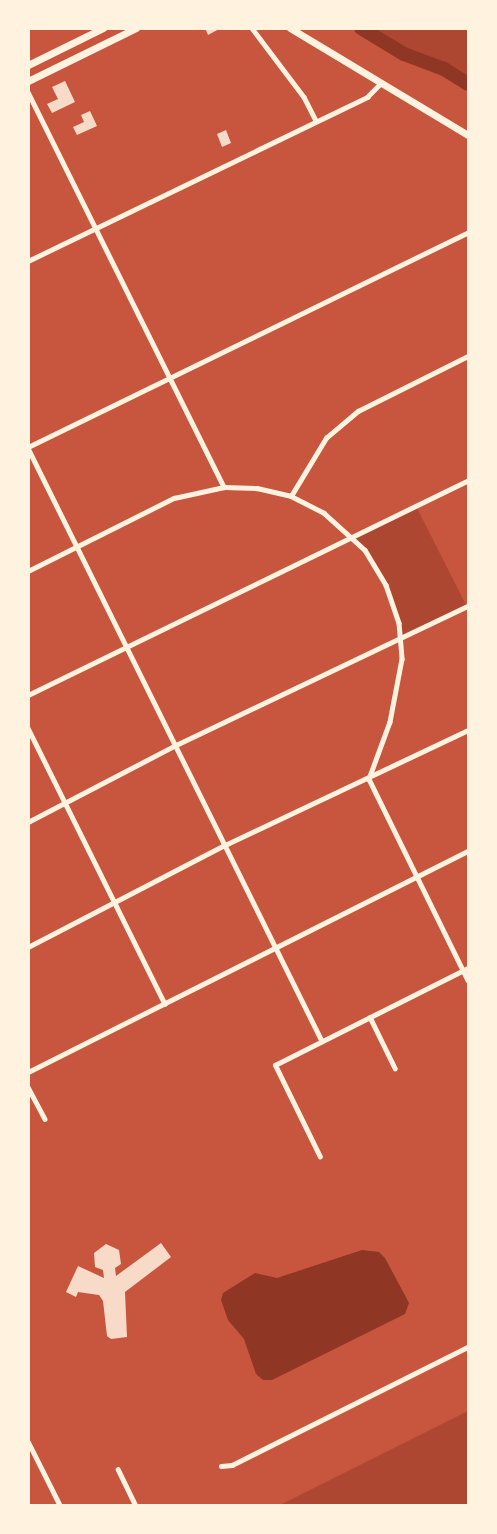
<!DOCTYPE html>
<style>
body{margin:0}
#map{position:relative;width:497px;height:1534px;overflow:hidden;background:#c8553d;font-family:Manrope,sans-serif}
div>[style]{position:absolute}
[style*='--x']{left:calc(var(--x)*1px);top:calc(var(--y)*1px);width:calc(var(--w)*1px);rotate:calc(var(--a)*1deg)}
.green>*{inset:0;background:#ae4732}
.water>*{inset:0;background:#8f3625}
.river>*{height:14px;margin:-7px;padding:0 7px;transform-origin:7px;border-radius:7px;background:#8f3625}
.building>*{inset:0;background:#f7dbc8}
.minor>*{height:4.5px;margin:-2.25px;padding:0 2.25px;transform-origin:2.25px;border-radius:2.25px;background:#fff3e0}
.tertiary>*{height:5px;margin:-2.5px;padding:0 2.5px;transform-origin:2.5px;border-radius:2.5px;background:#fff3e0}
.primary>*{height:7px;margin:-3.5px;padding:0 3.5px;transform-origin:3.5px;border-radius:3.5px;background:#fff3e0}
.trunk>*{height:7px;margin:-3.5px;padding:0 3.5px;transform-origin:3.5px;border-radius:3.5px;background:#fff3e0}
span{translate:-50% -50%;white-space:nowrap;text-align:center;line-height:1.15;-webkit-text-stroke:6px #fff3e0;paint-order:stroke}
.frame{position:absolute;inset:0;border:30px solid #fff3e0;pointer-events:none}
</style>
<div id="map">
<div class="green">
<i style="clip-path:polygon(361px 29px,468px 29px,468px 84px,444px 69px,404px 54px)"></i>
<i style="clip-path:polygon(416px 506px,467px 607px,402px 639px,399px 623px,378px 569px,353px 537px)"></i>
<i style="clip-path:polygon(468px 1411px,468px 1505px,280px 1505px)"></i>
</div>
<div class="water">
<i style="clip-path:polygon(362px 1250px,379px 1252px,385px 1258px,409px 1303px,405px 1314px,272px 1380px,263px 1380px,256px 1374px,244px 1339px,228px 1320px,221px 1300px,223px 1293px,255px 1273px,277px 1278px)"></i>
</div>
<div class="river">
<i style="--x:361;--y:28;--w:50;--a:31.2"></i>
<i style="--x:404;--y:54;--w:43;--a:20.6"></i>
<i style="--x:444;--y:69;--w:28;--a:32"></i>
</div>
<div class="building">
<i style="clip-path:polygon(205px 28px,221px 28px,208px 35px)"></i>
<i style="clip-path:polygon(65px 81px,75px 102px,52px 113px,47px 104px,58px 99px,52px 87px)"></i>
<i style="clip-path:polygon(90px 111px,97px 126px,77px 135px,73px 127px,84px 122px,81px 115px)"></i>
<i style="clip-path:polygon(226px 130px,231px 143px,222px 147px,217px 134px)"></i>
<i style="clip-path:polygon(161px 1243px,171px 1257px,125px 1292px,127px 1337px,111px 1339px,107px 1336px,103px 1301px,99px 1295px,78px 1292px,76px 1297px,66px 1292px,78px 1266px,104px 1278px,103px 1270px,95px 1267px,94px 1253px,106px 1244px,119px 1250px,121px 1264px,115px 1268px,116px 1276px)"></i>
</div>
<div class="minor">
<i style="--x:252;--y:28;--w:86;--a:53"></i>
<i style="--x:304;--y:97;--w:27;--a:63"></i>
<i style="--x:28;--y:92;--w:441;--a:63.6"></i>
<i style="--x:224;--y:487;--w:33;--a:2"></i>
<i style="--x:257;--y:488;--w:35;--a:13"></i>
<i style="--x:291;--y:496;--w:37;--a:27"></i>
<i style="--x:324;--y:513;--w:55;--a:42.1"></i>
<i style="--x:365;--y:550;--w:41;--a:59"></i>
<i style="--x:386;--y:585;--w:40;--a:71.1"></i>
<i style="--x:399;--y:623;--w:36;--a:85"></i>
<i style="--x:402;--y:659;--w:64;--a:100.8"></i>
<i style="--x:390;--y:722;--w:61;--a:110.2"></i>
<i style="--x:369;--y:779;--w:224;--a:63.8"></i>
<i style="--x:28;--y:261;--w:377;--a:-25.8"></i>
<i style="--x:367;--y:97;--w:18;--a:-45"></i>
<i style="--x:28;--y:447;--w:490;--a:-26"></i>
<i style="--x:28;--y:448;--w:662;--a:63.63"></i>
<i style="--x:291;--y:496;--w:68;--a:-58.9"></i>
<i style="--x:326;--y:438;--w:42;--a:-40.2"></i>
<i style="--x:358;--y:411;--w:123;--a:-26.6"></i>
<i style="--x:28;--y:571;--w:163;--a:-26.6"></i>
<i style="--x:174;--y:498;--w:51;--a:-12.4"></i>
<i style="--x:28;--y:695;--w:490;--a:-26"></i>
<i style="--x:28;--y:728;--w:308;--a:63.6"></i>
<i style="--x:28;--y:822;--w:167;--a:-27.5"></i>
<i style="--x:176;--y:745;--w:323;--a:-25.5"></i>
<i style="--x:28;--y:947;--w:222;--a:-27.4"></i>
<i style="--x:225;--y:845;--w:269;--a:-25.3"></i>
<i style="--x:370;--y:1017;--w:57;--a:63.9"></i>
<i style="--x:28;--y:1087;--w:36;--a:62"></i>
<i style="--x:320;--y:1157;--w:102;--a:-116.1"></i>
<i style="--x:275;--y:1065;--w:216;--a:-26.7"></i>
<i style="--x:221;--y:1466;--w:11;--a:-5"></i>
<i style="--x:232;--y:1465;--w:264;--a:-26.6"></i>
<i style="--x:118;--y:1469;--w:41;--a:64.1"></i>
</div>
<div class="tertiary">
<i style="--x:28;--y:1072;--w:492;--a:-26.7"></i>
<i style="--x:28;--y:1442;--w:72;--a:63.4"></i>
</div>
<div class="primary">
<i style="--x:290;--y:28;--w:208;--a:31"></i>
</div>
<div class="trunk">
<i style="--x:28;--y:65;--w:84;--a:-26.3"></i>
<i style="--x:28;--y:81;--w:120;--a:-26.1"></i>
</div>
<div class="frame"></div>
</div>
